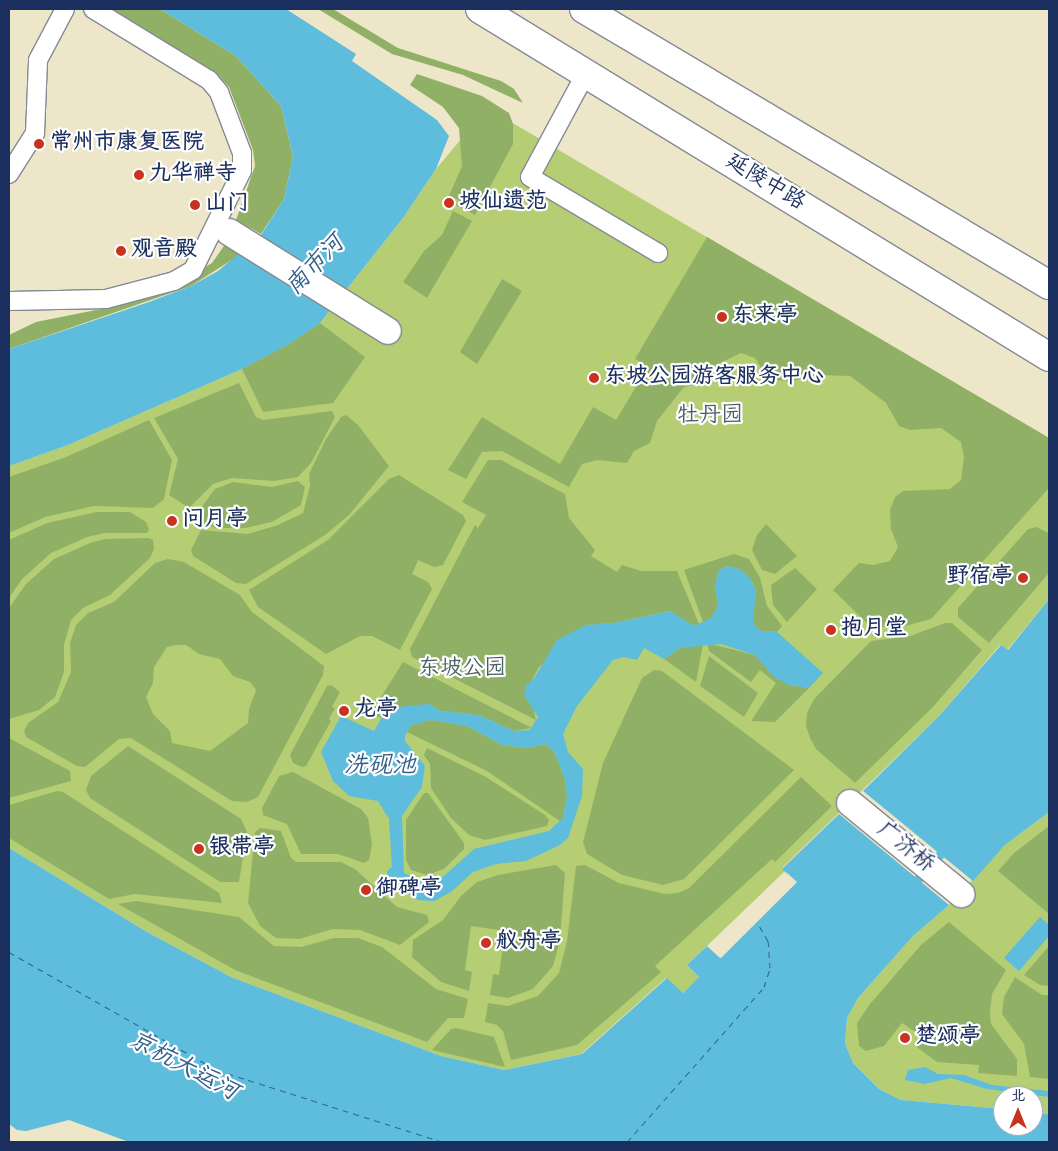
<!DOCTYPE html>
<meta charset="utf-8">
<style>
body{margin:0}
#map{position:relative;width:1058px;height:1151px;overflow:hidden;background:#ede6c9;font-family:"Indie Flower","LXGW WenKai TC",sans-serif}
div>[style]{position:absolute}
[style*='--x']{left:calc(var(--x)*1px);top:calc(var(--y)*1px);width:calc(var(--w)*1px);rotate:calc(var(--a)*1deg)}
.green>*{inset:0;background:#b5ce73}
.forest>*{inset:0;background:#90b165}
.water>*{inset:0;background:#5ebcdc}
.pier>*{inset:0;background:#ede6c9}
.stream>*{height:9px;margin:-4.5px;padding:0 4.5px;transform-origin:4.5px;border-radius:4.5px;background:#5ebcdc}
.ferry>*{height:1px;margin-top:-0.5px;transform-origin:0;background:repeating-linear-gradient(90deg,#32608a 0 6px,transparent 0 11px)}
.roads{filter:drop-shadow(1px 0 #848a94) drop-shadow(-1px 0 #848a94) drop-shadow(0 1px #848a94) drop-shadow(0 -1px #848a94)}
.service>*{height:18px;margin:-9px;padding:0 9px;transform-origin:9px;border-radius:9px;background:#fff}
.pedestrian>*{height:26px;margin:-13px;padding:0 13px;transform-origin:13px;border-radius:13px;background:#fff}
.primary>*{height:28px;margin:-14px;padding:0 14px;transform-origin:14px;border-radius:14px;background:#fff}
.dots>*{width:14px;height:14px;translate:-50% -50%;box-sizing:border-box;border:2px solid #fff;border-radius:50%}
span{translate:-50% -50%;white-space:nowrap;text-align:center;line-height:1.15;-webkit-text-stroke:4.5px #fff;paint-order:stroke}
.poi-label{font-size:22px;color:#1b2f5e;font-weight:700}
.left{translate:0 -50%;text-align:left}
.right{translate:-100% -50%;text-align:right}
.street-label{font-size:22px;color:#1b2f5e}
.park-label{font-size:22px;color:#495f64}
.water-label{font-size:24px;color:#32608a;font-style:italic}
.frame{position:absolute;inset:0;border:10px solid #1b2f5e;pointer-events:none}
.north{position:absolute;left:993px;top:1086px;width:50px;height:50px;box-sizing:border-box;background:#fff;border:1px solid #a4acbf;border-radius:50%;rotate:0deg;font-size:14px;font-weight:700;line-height:20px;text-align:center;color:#1b2f5e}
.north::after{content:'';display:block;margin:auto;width:18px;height:22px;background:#c8321e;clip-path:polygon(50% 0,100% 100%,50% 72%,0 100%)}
</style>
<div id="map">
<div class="green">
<i style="clip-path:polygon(487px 108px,1049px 438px,1049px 599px,1007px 650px,1000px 645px,939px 716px,782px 868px,785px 871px,687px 965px,699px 977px,683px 993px,666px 978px,581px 1054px,504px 1070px,441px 1056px,231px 977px,147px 932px,9px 848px,9px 466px,68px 445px,242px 369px,320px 323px,403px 218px,436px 169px)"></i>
<i style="clip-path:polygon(1049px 812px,1049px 1114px,1033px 1113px,1033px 1096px,1003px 1096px,1003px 1109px,901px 1100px,879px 1089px,853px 1063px,845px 1043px,847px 1018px,858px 998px,913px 936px,949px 905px,1005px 845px)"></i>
</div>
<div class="forest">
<i style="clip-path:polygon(109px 9px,160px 9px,236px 56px,281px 106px,293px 156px,284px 199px,261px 234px,236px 220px,255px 166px,253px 150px,229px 87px,216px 73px)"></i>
<i style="clip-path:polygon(318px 9px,333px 9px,398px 48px,501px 81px,514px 89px,523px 103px,463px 75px,392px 54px)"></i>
<i style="clip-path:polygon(417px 74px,482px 96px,509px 113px,513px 124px,513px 144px,475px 215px,456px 205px,459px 200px,449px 196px,462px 166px,459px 128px,443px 107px,410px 85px)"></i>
<i style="clip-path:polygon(453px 211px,472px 221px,427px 298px,403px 282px,424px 251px,442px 235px)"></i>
<i style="clip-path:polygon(707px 237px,1049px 438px,1049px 488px,931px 619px,898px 628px,870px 626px,833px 590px,859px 563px,873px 565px,890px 561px,898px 547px,891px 529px,890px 510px,895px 497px,903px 491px,950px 489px,961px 480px,964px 457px,961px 442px,941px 428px,910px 430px,899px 426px,886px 403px,850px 376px,816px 375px,793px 381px,775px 380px,765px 374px,755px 358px,741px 353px,708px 369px,697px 384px,684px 387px,657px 421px,650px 443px,634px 451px,627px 463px,597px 460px,582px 464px,569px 487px,502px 451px,482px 452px,466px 479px,448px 470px,482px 417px,560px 464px,593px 407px,616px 420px,648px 367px,635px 359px)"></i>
<i style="clip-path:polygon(226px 243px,241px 254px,191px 286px,9px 349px,9px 335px,36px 322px,106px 308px,167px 290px,212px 263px)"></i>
<i style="clip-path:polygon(502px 279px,522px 291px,477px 364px,460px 352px)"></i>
<i style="clip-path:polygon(320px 323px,365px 357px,333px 403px,263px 412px,242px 369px,289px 344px)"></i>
<i style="clip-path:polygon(239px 383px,256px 417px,263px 420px,332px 411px,335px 417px,311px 463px,298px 477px,274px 481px,232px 478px,213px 484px,189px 508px,169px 495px,178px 459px,154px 418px)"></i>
<i style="clip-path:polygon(346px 415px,358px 425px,389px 466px,349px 515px,325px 535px,246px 584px,236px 583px,193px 556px,191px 550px,201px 530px,248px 534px,278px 525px,303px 513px,310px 486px,309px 474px,326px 439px,341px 417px)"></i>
<i style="clip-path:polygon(149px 420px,172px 460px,164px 499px,153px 508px,94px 506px,45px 517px,9px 533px,9px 477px,66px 457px)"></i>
<i style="clip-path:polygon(488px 460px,501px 460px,565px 494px,569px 518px,595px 550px,591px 556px,617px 572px,622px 565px,641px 571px,677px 571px,699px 624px,694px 626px,669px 611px,614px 623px,586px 625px,539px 667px,524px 695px,532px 704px,536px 720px,412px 657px,410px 649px,475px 525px,478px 528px,486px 515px,462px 502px)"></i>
<i style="clip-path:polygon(399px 475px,463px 515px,466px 521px,443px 565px,434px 567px,418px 560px,412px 574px,428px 582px,432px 589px,400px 650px,372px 636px,360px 636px,326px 654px,258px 607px,249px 590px,328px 540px,389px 479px)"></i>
<i style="clip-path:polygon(298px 481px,305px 487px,301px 505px,272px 522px,245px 528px,215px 528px,203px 523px,197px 513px,215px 489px,233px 482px,272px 487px)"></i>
<i style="clip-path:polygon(96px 512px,130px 512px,146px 522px,149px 530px,147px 533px,105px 533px,87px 537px,51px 553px,22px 579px,9px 598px,9px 540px,47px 523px)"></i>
<i style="clip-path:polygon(766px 524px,797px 556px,775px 574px,762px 570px,752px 550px,757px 535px)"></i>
<i style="clip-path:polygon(1036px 527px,1049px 533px,1049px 573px,989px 643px,958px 617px,958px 608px,1028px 529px)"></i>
<i style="clip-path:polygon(149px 538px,153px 540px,154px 549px,150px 558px,110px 595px,83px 608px,71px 620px,64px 645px,64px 672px,55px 697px,39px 710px,9px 719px,9px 608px,26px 584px,54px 559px,90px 543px,105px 539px)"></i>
<i style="clip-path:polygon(734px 554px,749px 559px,760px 578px,767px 606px,782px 626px,777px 632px,761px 631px,752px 622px,756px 590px,750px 578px,739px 569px,726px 566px,718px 572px,715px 587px,718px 606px,711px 619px,703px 622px,684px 570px)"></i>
<i style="clip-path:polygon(evenodd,168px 559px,184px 562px,240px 595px,252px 612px,324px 666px,323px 675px,258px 797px,247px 802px,232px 801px,131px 738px,119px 739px,85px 767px,77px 766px,26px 737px,24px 731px,28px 723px,58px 702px,71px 672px,70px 643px,76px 625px,88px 613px,114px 602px,155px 563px,168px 559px,176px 645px,186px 645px,199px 654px,220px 659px,233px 676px,250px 682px,256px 690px,249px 709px,248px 723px,210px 751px,172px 743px,170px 731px,153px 714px,146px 697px,153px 683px,154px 667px,167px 647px,176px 645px)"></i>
<i style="clip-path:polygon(795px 568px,817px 589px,787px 622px,773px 605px,771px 585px)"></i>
<i style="clip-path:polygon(945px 623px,952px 623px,982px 650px,933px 707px,855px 783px,816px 749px,810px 738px,806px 726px,807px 713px,814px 699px,871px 641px,910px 636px)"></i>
<i style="clip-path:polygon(707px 643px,755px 655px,789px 685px,809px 688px,775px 722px,751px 721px,776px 683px,760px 670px,751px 682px,709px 651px)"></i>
<i style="clip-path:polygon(703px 644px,696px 682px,664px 659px,680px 648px)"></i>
<i style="clip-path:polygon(709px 656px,758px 693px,744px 717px,700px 686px)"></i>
<i style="clip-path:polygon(403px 662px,532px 728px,514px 731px,479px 715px,441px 711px,429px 704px,385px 712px,381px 718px,371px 713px)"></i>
<i style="clip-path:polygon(654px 670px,662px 671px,794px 770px,684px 879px,663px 885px,622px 875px,587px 854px,583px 842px,603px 763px,642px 678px)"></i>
<i style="clip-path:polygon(331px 685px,340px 692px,332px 707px,335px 708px,329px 719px,331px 721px,306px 766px,302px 767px,293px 763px,290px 755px,327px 686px)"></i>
<i style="clip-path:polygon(431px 720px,467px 726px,502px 745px,526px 748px,546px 744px,555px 753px,565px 780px,567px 796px,563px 818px,560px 821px,487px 771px,407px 732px,411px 725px)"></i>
<i style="clip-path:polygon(9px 738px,70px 771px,71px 781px,9px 798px)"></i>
<i style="clip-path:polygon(128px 746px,241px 819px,247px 832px,239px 882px,220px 882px,90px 798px,86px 790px,91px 776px)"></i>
<i style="clip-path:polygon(427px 748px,486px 777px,545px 815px,549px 820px,547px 826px,485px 840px,469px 835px,451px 818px,431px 788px,430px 764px,424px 755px)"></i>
<i style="clip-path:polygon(293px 772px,361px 809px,368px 818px,372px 844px,369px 860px,364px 863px,338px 854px,301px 854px,287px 824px,263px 815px,262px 808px,279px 776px)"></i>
<i style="clip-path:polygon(801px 777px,832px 806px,775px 862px,772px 859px,655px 966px,661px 972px,577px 1045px,511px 1060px,503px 1031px,497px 1025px,485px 1022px,488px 1003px,508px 1006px,538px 996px,559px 973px,567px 941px,576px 866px,585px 865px,619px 883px,665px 894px,678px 893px,689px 888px)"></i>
<i style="clip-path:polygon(57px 791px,63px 792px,219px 893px,222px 903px,135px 894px,109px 899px,9px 838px,9px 805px)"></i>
<i style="clip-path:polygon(424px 793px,428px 793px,464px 843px,464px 849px,444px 869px,427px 875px,411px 870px,406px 860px,406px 820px)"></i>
<i style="clip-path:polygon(1049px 826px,1049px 914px,998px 871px,1014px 853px)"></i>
<i style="clip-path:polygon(260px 828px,281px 831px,291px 858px,296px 862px,341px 862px,355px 869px,397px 907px,427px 915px,429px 922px,400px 945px,360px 930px,333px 929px,299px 939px,276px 938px,260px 926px,248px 903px,255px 832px)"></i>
<i style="clip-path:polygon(556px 865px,565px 873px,560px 940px,553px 966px,533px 989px,508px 998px,490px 995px,493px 974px,499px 975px,505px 931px,471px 926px,465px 970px,472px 972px,469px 991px,441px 982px,412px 957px,413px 940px,443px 920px,461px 896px,477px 882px,498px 875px)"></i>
<i style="clip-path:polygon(136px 901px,239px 917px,274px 946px,301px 947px,334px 938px,358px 938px,382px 947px,436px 989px,468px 999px,464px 1018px,448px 1018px,427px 1042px,235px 970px,118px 904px)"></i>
<i style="clip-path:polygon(949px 922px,1006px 970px,992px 994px,990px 1013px,991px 1024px,1017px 1059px,1017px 1076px,978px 1073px,979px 1065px,937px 1062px,914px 1045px,920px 1035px,902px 1023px,884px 1046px,866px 1051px,859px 1046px,857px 1023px,870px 1004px,921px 945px)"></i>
<i style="clip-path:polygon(1049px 946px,1049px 986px,1040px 985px,1024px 975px)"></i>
<i style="clip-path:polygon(1015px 977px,1042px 995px,1049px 995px,1049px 1079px,1030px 1077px,1024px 1044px,1002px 1014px,1004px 997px)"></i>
<i style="clip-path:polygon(456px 1028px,494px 1037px,505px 1067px,432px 1050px,451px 1029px)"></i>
</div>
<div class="water">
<i style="clip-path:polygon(160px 9px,286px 9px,356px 54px,352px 61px,437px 120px,449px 136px,436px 169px,403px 218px,320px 323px,289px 344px,242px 369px,68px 445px,9px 466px,9px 349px,149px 302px,191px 286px,218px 271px,261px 235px,284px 199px,293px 156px,281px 106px,236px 56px)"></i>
<i style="clip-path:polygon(evenodd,726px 566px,739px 569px,750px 578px,756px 590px,753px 623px,761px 631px,777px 632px,823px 673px,809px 688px,789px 685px,774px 677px,755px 655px,721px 644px,680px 648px,664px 659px,644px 648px,637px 660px,624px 657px,613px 660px,577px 706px,563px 734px,568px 752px,583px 769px,582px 796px,568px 838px,560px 845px,526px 861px,496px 864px,473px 872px,451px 892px,434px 901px,418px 900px,388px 882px,387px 871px,392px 867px,389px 819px,378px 801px,349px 796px,333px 781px,321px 752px,341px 716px,374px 731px,385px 712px,405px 706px,429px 704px,441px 711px,479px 715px,514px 731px,530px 730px,538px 717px,524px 695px,526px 685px,533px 680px,557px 640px,586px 625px,614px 623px,670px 611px,694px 626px,711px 618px,718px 606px,715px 587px,718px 572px,726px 566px,431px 720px,467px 726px,502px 745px,526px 748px,546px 744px,555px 753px,565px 780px,567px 796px,563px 818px,549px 831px,474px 849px,444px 876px,431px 881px,419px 880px,404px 873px,402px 816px,422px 787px,425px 766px,405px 741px,405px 736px,411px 725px,431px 720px)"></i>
<i style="clip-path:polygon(1049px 599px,1049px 812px,1005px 845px,973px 881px,863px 791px,939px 716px,1001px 645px,1008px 650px)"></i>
<i style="clip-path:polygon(839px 814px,949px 905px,913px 936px,858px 998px,847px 1018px,845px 1043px,853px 1063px,879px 1089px,901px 1100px,1003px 1109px,1003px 1126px,1033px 1126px,1033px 1113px,1049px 1114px,1049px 1142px,129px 1142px,69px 1120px,26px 1131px,17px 1130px,9px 1124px,9px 848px,147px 932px,231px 977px,441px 1056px,504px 1070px,582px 1054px,667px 978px,683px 993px,699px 977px,687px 965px,707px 946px,721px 958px,796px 883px,782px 869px)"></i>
<i style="clip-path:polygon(1040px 917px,1049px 925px,1049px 936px,1019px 971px,1004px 958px)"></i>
<i style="clip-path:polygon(925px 1067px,938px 1074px,964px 1075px,992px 1085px,1049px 1091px,1049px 1097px,987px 1089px,951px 1078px,925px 1084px,905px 1080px,908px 1070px)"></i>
</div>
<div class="pier">
<i style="clip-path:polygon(785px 871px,797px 882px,720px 958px,707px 946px,720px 954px,793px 882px)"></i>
</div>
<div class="stream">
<i style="--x:911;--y:887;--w:55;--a:-48.7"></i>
</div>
<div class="ferry">
<i style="--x:9;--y:952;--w:239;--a:29.6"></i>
<i style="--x:217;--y:1070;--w:237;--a:17.7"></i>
<i style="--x:627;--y:1142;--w:207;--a:-48.5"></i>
<i style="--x:764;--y:987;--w:20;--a:-72"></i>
<i style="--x:770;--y:968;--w:27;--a:-94"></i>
<i style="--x:768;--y:941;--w:22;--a:-120"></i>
</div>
<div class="roads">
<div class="service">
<i style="--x:586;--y:73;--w:118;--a:118.3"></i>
<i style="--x:530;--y:177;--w:149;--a:30.7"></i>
<i style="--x:9;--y:174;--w:49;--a:-57.6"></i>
<i style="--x:35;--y:133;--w:73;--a:-87.6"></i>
<i style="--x:38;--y:60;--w:58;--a:-62.1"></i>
<i style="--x:9;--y:301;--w:97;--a:-1.2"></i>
<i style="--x:106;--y:299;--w:70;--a:-14.8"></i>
<i style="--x:174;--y:281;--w:22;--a:-30"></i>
<i style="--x:193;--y:270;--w:110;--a:-63.7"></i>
<i style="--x:242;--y:171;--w:18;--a:-90"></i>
<i style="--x:242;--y:153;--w:65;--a:-110.7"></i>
<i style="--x:219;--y:92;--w:16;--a:-130"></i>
<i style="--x:209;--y:80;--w:136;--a:-148.5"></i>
</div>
<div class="pedestrian">
<i style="--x:229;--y:232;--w:187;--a:31.9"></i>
<i style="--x:850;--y:803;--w:144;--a:39.3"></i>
</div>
<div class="primary">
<i style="--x:480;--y:9;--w:667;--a:31.45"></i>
<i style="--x:584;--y:9;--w:541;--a:30.69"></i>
</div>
</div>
<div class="dots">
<i style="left:39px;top:144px;background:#c8321e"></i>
<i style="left:139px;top:175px;background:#c8321e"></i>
<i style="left:449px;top:203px;background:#c8321e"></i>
<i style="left:195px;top:205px;background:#c8321e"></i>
<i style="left:121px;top:251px;background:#c8321e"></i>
<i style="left:722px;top:317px;background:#c8321e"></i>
<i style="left:594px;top:378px;background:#c8321e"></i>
<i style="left:172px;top:521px;background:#c8321e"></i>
<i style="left:1023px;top:578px;background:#c8321e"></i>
<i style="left:831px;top:630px;background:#c8321e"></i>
<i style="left:344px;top:711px;background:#c8321e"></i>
<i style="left:199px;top:849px;background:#c8321e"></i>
<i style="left:366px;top:890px;background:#c8321e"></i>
<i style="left:486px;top:943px;background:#c8321e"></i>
<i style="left:905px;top:1038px;background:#c8321e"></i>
</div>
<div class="poi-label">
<span class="left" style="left:50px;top:144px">常州市康复医院</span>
<span class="left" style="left:149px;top:175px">九华禅寺</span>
<span class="left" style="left:459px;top:203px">坡仙遗范</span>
<span class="left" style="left:205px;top:205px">山门</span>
<span class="left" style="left:131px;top:251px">观音殿</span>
<span class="left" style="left:732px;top:317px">东来亭</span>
<span class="left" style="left:604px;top:378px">东坡公园游客服务中心</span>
<span class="left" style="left:182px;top:521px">问月亭</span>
<span class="right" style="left:1013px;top:578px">野宿亭</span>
<span class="left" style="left:841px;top:630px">抱月堂</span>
<span class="left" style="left:354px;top:711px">龙亭</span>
<span class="left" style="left:209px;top:849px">银带亭</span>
<span class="left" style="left:376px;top:890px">御碑亭</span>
<span class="left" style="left:496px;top:943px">舣舟亭</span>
<span class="left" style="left:915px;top:1038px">楚颂亭</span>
</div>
<div class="street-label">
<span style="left:765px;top:183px;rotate:31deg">延陵中路</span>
<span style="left:905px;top:848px;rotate:39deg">广济桥</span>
</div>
<div class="park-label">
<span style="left:710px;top:417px">牡丹园</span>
<span style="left:462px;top:670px">东坡公园</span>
</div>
<div class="water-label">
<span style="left:316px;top:266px;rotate:-46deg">南市河</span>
<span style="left:380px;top:767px">洗砚池</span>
<span style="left:183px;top:1067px;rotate:28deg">京杭大运河</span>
</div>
<div class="frame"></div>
<div class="north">北</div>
</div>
